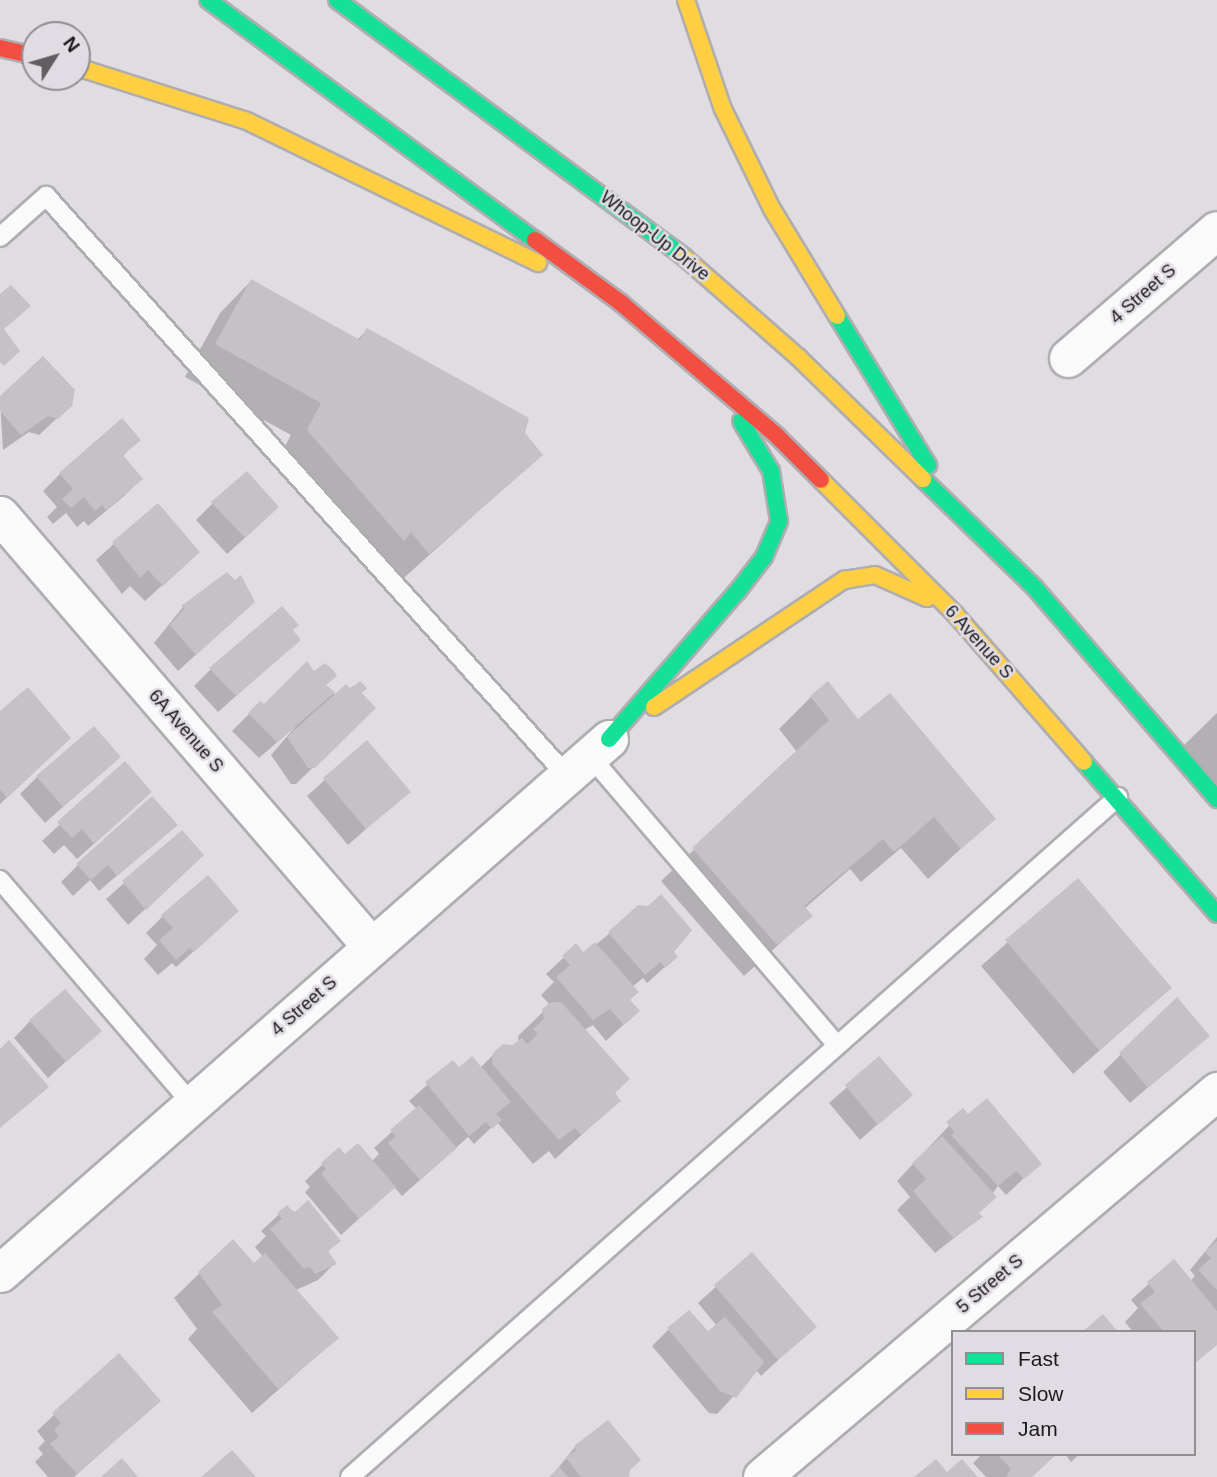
<!DOCTYPE html>
<style>
body{margin:0}
#map{position:relative;width:1217px;height:1477px;overflow:hidden;background:#e0dde2;font-family:Helvetica,sans-serif}
div>[style]{position:absolute}
[style*='--x']{left:calc(var(--x)*1px);top:calc(var(--y)*1px);width:calc(var(--w)*1px);rotate:calc(var(--a)*1deg)}
.shadow>*{inset:0;background:#0003}
.building>*{inset:0;background:#c4c2c5}
.roads{filter:drop-shadow(2px 0 #b0adb1) drop-shadow(-2px 0 #b0adb1) drop-shadow(0 2px #b0adb1) drop-shadow(0 -2px #b0adb1)}
.lane>*{height:18px;margin:-9px;padding:0 9px;transform-origin:9px;border-radius:9px;background:#fafafb}
.street>*{height:37px;margin:-18.5px;padding:0 18.5px;transform-origin:18.5px;border-radius:18.5px;background:#fafafb}
.fast>*{height:16px;margin:-8px;padding:0 8px;transform-origin:8px;border-radius:8px;background:#16e098}
.slow>*{height:16px;margin:-8px;padding:0 8px;transform-origin:8px;border-radius:8px;background:#ffcf43}
.jam>*{height:16px;margin:-8px;padding:0 8px;transform-origin:8px;border-radius:8px;background:#f24e42}
span{translate:-50% -50%;white-space:nowrap;text-align:center;line-height:1.15;-webkit-text-stroke:5px #e0dce3;paint-order:stroke}
.street-label{font-size:18px;color:#1b191c}
.legend{position:absolute;left:951px;top:1330px;width:245px;height:126px;box-sizing:border-box;background:#e0dce3;border:2px solid #918e93;margin:0;padding:9px 12px;list-style:none;font-size:21px;color:#1b191c}
.legend li{display:flex;align-items:center;gap:14px;height:35px}
.legend b{width:35px;border:2px solid #918e93}
.north{position:absolute;left:21px;top:21px;width:70px;height:70px;box-sizing:border-box;background:#e0dce3;border:2px solid #918e93;border-radius:50%;rotate:53deg;font-size:19px;font-weight:700;line-height:28px;text-align:center;color:#1b191c}
.north::after{content:'';display:block;margin:auto;width:24px;height:32px;background:#605e61;clip-path:polygon(50% 0,100% 100%,50% 72%,0 100%)}
</style>
<div id="map">
<div class="shadow">
<i style="clip-path:polygon(251px 281px,357px 340px,367px 330px,523px 434px,541px 455px,397px 584px,379px 564px,371px 571px,276px 463px,291px 435px,185px 377px,220px 313px)"></i>
<i style="clip-path:polygon(0 398px,70px 406px,39px 435px,29px 432px,3px 450px)"></i>
<i style="clip-path:polygon(138px 440px,122px 457px,141px 479px,124px 496px,88px 526px,84px 521px,77px 527px,66px 513px,53px 524px,47px 517px,57px 507px,43px 491px,60px 474px)"></i>
<i style="clip-path:polygon(213px 503px,260px 524px,227px 554px,196px 520px)"></i>
<i style="clip-path:polygon(157px 505px,180px 569px,145px 601px,130px 586px,122px 594px,96px 560px)"></i>
<i style="clip-path:polygon(227px 574px,235px 619px,178px 671px,154px 643px,183px 607px)"></i>
<i style="clip-path:polygon(291px 630px,299px 640px,218px 712px,194px 686px,211px 669px)"></i>
<i style="clip-path:polygon(360px 683px,360px 693px,373px 708px,296px 784px,291px 784px,271px 755px,296px 726px,259px 758px,232px 731px,260px 703px,264px 706px,325px 686px,336px 695px)"></i>
<i style="clip-path:polygon(811px 697px,858px 721px,993px 819px,928px 879px,901px 848px,861px 882px,850px 869px,804px 909px,810px 916px,744px 976px,661px 881px,797px 752px,779px 729px)"></i>
<i style="clip-path:polygon(0 713px,52px 755px,0 804px)"></i>
<i style="clip-path:polygon(1217px 713px,1217px 790px,1181px 748px)"></i>
<i style="clip-path:polygon(367px 742px,409px 791px,348px 845px,307px 796px)"></i>
<i style="clip-path:polygon(119px 757px,45px 823px,20px 794px,37px 777px)"></i>
<i style="clip-path:polygon(125px 764px,133px 809px,77px 859px,64px 845px,54px 854px,42px 841px)"></i>
<i style="clip-path:polygon(176px 825px,99px 891px,90px 880px,73px 896px,61px 882px,78px 865px)"></i>
<i style="clip-path:polygon(182px 832px,185px 872px,128px 925px,106px 899px)"></i>
<i style="clip-path:polygon(1078px 880px,1170px 988px,1073px 1074px,981px 966px)"></i>
<i style="clip-path:polygon(163px 916px,220px 928px,176px 967px,172px 963px,158px 975px,144px 959px,157px 945px,146px 933px)"></i>
<i style="clip-path:polygon(610px 933px,676px 957px,647px 983px,643px 978px,632px 987px,628px 1000px,638px 1011px,606px 1041px,593px 1025px,584px 1030px,619px 1101px,555px 1159px,549px 1151px,533px 1164px,497px 1122px,474px 1144px,468px 1137px,402px 1196px,394px 1187px,341px 1235px,305px 1192px,310px 1187px,305px 1181px,339px 1149px,345px 1156px,371px 1162px,379px 1154px,374px 1148px,417px 1109px,409px 1101px,453px 1062px,459px 1069px,480px 1068px,494px 1054px,514px 1047px,519px 1042px,518px 1036px,550px 1005px,541px 995px,554px 982px,546px 974px,576px 946px,583px 955px)"></i>
<i style="clip-path:polygon(1177px 1000px,1207px 1036px,1130px 1103px,1103px 1072px)"></i>
<i style="clip-path:polygon(30px 1021px,99px 1031px,48px 1078px,14px 1038px)"></i>
<i style="clip-path:polygon(879px 1059px,910px 1095px,860px 1140px,829px 1103px)"></i>
<i style="clip-path:polygon(963px 1111px,1040px 1163px,1006px 1195px,998px 1186px,978px 1214px,981px 1217px,935px 1253px,897px 1210px,910px 1197px,897px 1181px)"></i>
<i style="clip-path:polygon(287px 1207px,339px 1241px,327px 1252px,335px 1263px,318px 1280px,296px 1290px,337px 1338px,252px 1413px,188px 1339px,197px 1329px,174px 1298px,233px 1241px,254px 1265px,263px 1257px,255px 1247px,266px 1236px,261px 1231px)"></i>
<i style="clip-path:polygon(1217px 1237px,1217px 1343px,1194px 1364px,1194px 1332px,1133px 1332px,1125px 1322px,1138px 1308px,1131px 1300px,1173px 1262px,1190px 1281px,1195px 1276px,1190px 1270px)"></i>
<i style="clip-path:polygon(752px 1254px,814px 1327px,761px 1376px,757px 1371px,717px 1414px,709px 1413px,652px 1346px,668px 1330px,708px 1334px,717px 1326px,698px 1303px)"></i>
<i style="clip-path:polygon(159px 1401px,74px 1477px,48px 1477px,35px 1462px,43px 1454px,38px 1448px,45px 1441px,37px 1431px,54px 1415px)"></i>
<i style="clip-path:polygon(575px 1447px,624px 1477px,551px 1477px)"></i>
<i style="clip-path:polygon(982px 1454px,1054px 1454px,1031px 1477px,986px 1477px,973px 1463px)"></i>
<i style="clip-path:polygon(1065px 1454px,1080px 1454px,1071px 1462px)"></i>
</div>
<div class="building">
<i style="clip-path:polygon(251px 279px,360px 340px,367px 328px,529px 418px,525px 433px,543px 455px,429px 554px,411px 532px,404px 541px,307px 430px,321px 403px,215px 344px)"></i>
<i style="clip-path:polygon(11px 285px,31px 306px,4px 329px,20px 351px,4px 366px,0 362px,0 294px)"></i>
<i style="clip-path:polygon(43px 356px,75px 390px,72px 406px,58px 419px,48px 416px,21px 435px,0 411px,0 396px)"></i>
<i style="clip-path:polygon(122px 418px,141px 440px,123px 455px,143px 479px,106px 510px,102px 505px,95px 511px,84px 497px,71px 508px,62px 499px,73px 489px,59px 473px)"></i>
<i style="clip-path:polygon(247px 471px,279px 507px,245px 538px,211px 502px)"></i>
<i style="clip-path:polygon(158px 503px,200px 552px,163px 586px,148px 570px,140px 578px,112px 542px)"></i>
<i style="clip-path:polygon(227px 572px,235px 580px,241px 575px,255px 602px,196px 655px,170px 625px,185px 608px,181px 606px)"></i>
<i style="clip-path:polygon(282px 606px,299px 625px,293px 630px,301px 640px,236px 696px,209px 668px)"></i>
<i style="clip-path:polygon(307px 661px,314px 671px,325px 663px,333px 670px,337px 676px,326px 685px,335px 692px,277px 742px,248px 713px,260px 701px,264px 704px)"></i>
<i style="clip-path:polygon(360px 681px,367px 688px,362px 693px,376px 708px,315px 768px,308px 768px,287px 737px,346px 684px,351px 689px)"></i>
<i style="clip-path:polygon(828px 681px,858px 719px,890px 693px,996px 819px,961px 849px,934px 817px,894px 852px,883px 839px,804px 906px,813px 916px,777px 945px,692px 848px,829px 720px,810px 696px)"></i>
<i style="clip-path:polygon(28px 687px,71px 738px,7px 798px,0 789px,0 711px)"></i>
<i style="clip-path:polygon(94px 726px,121px 757px,63px 807px,36px 776px)"></i>
<i style="clip-path:polygon(367px 740px,411px 792px,366px 829px,323px 778px)"></i>
<i style="clip-path:polygon(125px 761px,152px 792px,94px 844px,82px 829px,72px 838px,57px 822px)"></i>
<i style="clip-path:polygon(152px 796px,178px 825px,117px 876px,108px 865px,91px 880px,76px 864px)"></i>
<i style="clip-path:polygon(182px 830px,204px 855px,146px 910px,122px 881px)"></i>
<i style="clip-path:polygon(208px 875px,239px 911px,194px 952px,190px 948px,176px 960px,159px 940px,173px 928px,161px 915px)"></i>
<i style="clip-path:polygon(1078px 878px,1172px 988px,1099px 1050px,1005px 940px)"></i>
<i style="clip-path:polygon(661px 894px,692px 930px,674px 952px,678px 957px,665px 968px,661px 962px,645px 975px,608px 932px,638px 905px,648px 906px)"></i>
<i style="clip-path:polygon(595px 942px,639px 992px,630px 1000px,640px 1011px,624px 1025px,610px 1009px,593px 1020px,556px 977px,570px 965px,562px 956px,576px 943px,583px 952px)"></i>
<i style="clip-path:polygon(65px 989px,102px 1031px,66px 1062px,29px 1020px)"></i>
<i style="clip-path:polygon(1177px 997px,1210px 1036px,1148px 1088px,1119px 1053px)"></i>
<i style="clip-path:polygon(551px 1002px,561px 1002px,630px 1079px,615px 1093px,621px 1101px,581px 1135px,575px 1128px,559px 1140px,492px 1064px,493px 1053px,503px 1044px,513px 1045px,522px 1038px,527px 1044px,538px 1034px,533px 1029px,544px 1019px,542px 1009px)"></i>
<i style="clip-path:polygon(9px 1040px,49px 1087px,0 1128px,0 1049px)"></i>
<i style="clip-path:polygon(472px 1056px,511px 1102px,496px 1114px,502px 1120px,492px 1129px,486px 1122px,469px 1136px,425px 1082px,453px 1060px,459px 1067px)"></i>
<i style="clip-path:polygon(879px 1056px,913px 1095px,878px 1125px,845px 1085px)"></i>
<i style="clip-path:polygon(987px 1098px,1042px 1164px,1024px 1179px,1016px 1171px,998px 1186px,951px 1135px,955px 1133px,946px 1122px,963px 1108px,968px 1114px)"></i>
<i style="clip-path:polygon(419px 1105px,457px 1148px,420px 1180px,388px 1143px,396px 1136px,390px 1130px)"></i>
<i style="clip-path:polygon(942px 1136px,997px 1197px,979px 1213px,983px 1217px,953px 1238px,913px 1191px,926px 1179px,912px 1163px)"></i>
<i style="clip-path:polygon(358px 1143px,396px 1187px,359px 1219px,321px 1174px,326px 1169px,321px 1163px,339px 1147px,345px 1154px)"></i>
<i style="clip-path:polygon(308px 1200px,341px 1241px,328px 1251px,337px 1264px,315px 1274px,310px 1267px,304px 1269px,270px 1229px,282px 1219px,277px 1213px,287px 1205px,294px 1213px)"></i>
<i style="clip-path:polygon(233px 1239px,254px 1263px,265px 1253px,339px 1338px,278px 1389px,212px 1312px,222px 1305px,198px 1272px)"></i>
<i style="clip-path:polygon(1217px 1241px,1217px 1290px,1198px 1270px,1211px 1258px,1205px 1252px)"></i>
<i style="clip-path:polygon(752px 1252px,817px 1327px,778px 1360px,714px 1285px)"></i>
<i style="clip-path:polygon(1174px 1259px,1217px 1311px,1217px 1345px,1194px 1364px,1194px 1332px,1164px 1332px,1140px 1304px,1155px 1292px,1147px 1282px)"></i>
<i style="clip-path:polygon(689px 1310px,708px 1331px,725px 1317px,764px 1362px,736px 1398px,720px 1391px,667px 1328px)"></i>
<i style="clip-path:polygon(1103px 1314px,1118px 1332px,1082px 1332px)"></i>
<i style="clip-path:polygon(119px 1353px,161px 1401px,77px 1474px,50px 1444px,59px 1436px,54px 1430px,61px 1423px,52px 1413px)"></i>
<i style="clip-path:polygon(608px 1420px,641px 1460px,630px 1470px,629px 1477px,581px 1477px,566px 1458px,576px 1450px,574px 1446px)"></i>
<i style="clip-path:polygon(232px 1450px,256px 1477px,201px 1477px)"></i>
<i style="clip-path:polygon(997px 1454px,1057px 1454px,1032px 1477px,1006px 1477px,1011px 1469px)"></i>
<i style="clip-path:polygon(122px 1458px,138px 1477px,101px 1477px)"></i>
<i style="clip-path:polygon(936px 1459px,947px 1472px,962px 1459px,978px 1477px,914px 1477px)"></i>
<i style="clip-path:polygon(559px 1467px,568px 1477px,549px 1477px)"></i>
</div>
<div class="roads">
<div class="lane">
<i style="--x:0;--y:237;--w:62;--a:-41.7"></i>
<i style="--x:46;--y:196;--w:780;--a:48.07"></i>
<i style="--x:590;--y:756;--w:380;--a:49.5"></i>
<i style="--x:0;--y:880;--w:295;--a:49.4"></i>
<i style="--x:350;--y:1477;--w:1026;--a:-41.52"></i>
</div>
<div class="street">
<i style="--x:1068;--y:358;--w:196;--a:-40.7"></i>
<i style="--x:0;--y:515;--w:569;--a:49.28"></i>
<i style="--x:0;--y:1273;--w:810;--a:-41.25"></i>
<i style="--x:762;--y:1477;--w:597;--a:-40.31"></i>
</div>
<div class="fast">
<i style="--x:208;--y:0;--w:406;--a:36.3"></i>
<i style="--x:337;--y:0;--w:432;--a:36.5"></i>
<i style="--x:837;--y:316;--w:175;--a:58.6"></i>
<i style="--x:923;--y:479;--w:156;--a:44.2"></i>
<i style="--x:1035;--y:588;--w:279;--a:49.2"></i>
<i style="--x:609;--y:739;--w:195;--a:-49"></i>
<i style="--x:737;--y:592;--w:44;--a:-52.4"></i>
<i style="--x:764;--y:557;--w:39;--a:-67"></i>
<i style="--x:779;--y:521;--w:51;--a:-99.1"></i>
<i style="--x:771;--y:471;--w:58;--a:-121"></i>
<i style="--x:1084;--y:762;--w:202;--a:48.8"></i>
</div>
<div class="slow">
<i style="--x:686;--y:0;--w:115;--a:71.3"></i>
<i style="--x:723;--y:109;--w:111;--a:63.9"></i>
<i style="--x:772;--y:209;--w:125;--a:58.7"></i>
<i style="--x:77;--y:67;--w:178;--a:17.6"></i>
<i style="--x:247;--y:121;--w:324;--a:26"></i>
<i style="--x:684;--y:257;--w:152;--a:41.3"></i>
<i style="--x:798;--y:357;--w:175;--a:44.3"></i>
<i style="--x:821;--y:480;--w:190;--a:45"></i>
<i style="--x:955;--y:614;--w:196;--a:48.9"></i>
<i style="--x:654;--y:707;--w:229;--a:-33.8"></i>
<i style="--x:844;--y:580;--w:31;--a:-9"></i>
<i style="--x:875;--y:575;--w:57;--a:23.9"></i>
</div>
<div class="jam">
<i style="--x:0;--y:48;--w:36;--a:13"></i>
<i style="--x:535;--y:240;--w:107;--a:36.2"></i>
<i style="--x:621;--y:303;--w:205;--a:40.4"></i>
<i style="--x:777;--y:436;--w:62;--a:45"></i>
</div>
</div>
<div class="street-label">
<span style="left:655px;top:236px;rotate:38deg">Whoop-Up Drive</span>
<span style="left:1143px;top:294px;rotate:-41deg">4 Street S</span>
<span style="left:979px;top:642px;rotate:48deg">6 Avenue S</span>
<span style="left:186px;top:731px;rotate:49deg">6A Avenue S</span>
<span style="left:304px;top:1006px;rotate:-41deg">4 Street S</span>
<span style="left:990px;top:1284px;rotate:-40deg">5 Street S</span>
</div>
<ul class="legend">
<li><b style="height:9px;background:#16e098"></b>Fast</li>
<li><b style="height:9px;background:#ffcf43"></b>Slow</li>
<li><b style="height:9px;background:#f24e42"></b>Jam</li>
</ul>
<div class="north">N</div>
</div>
